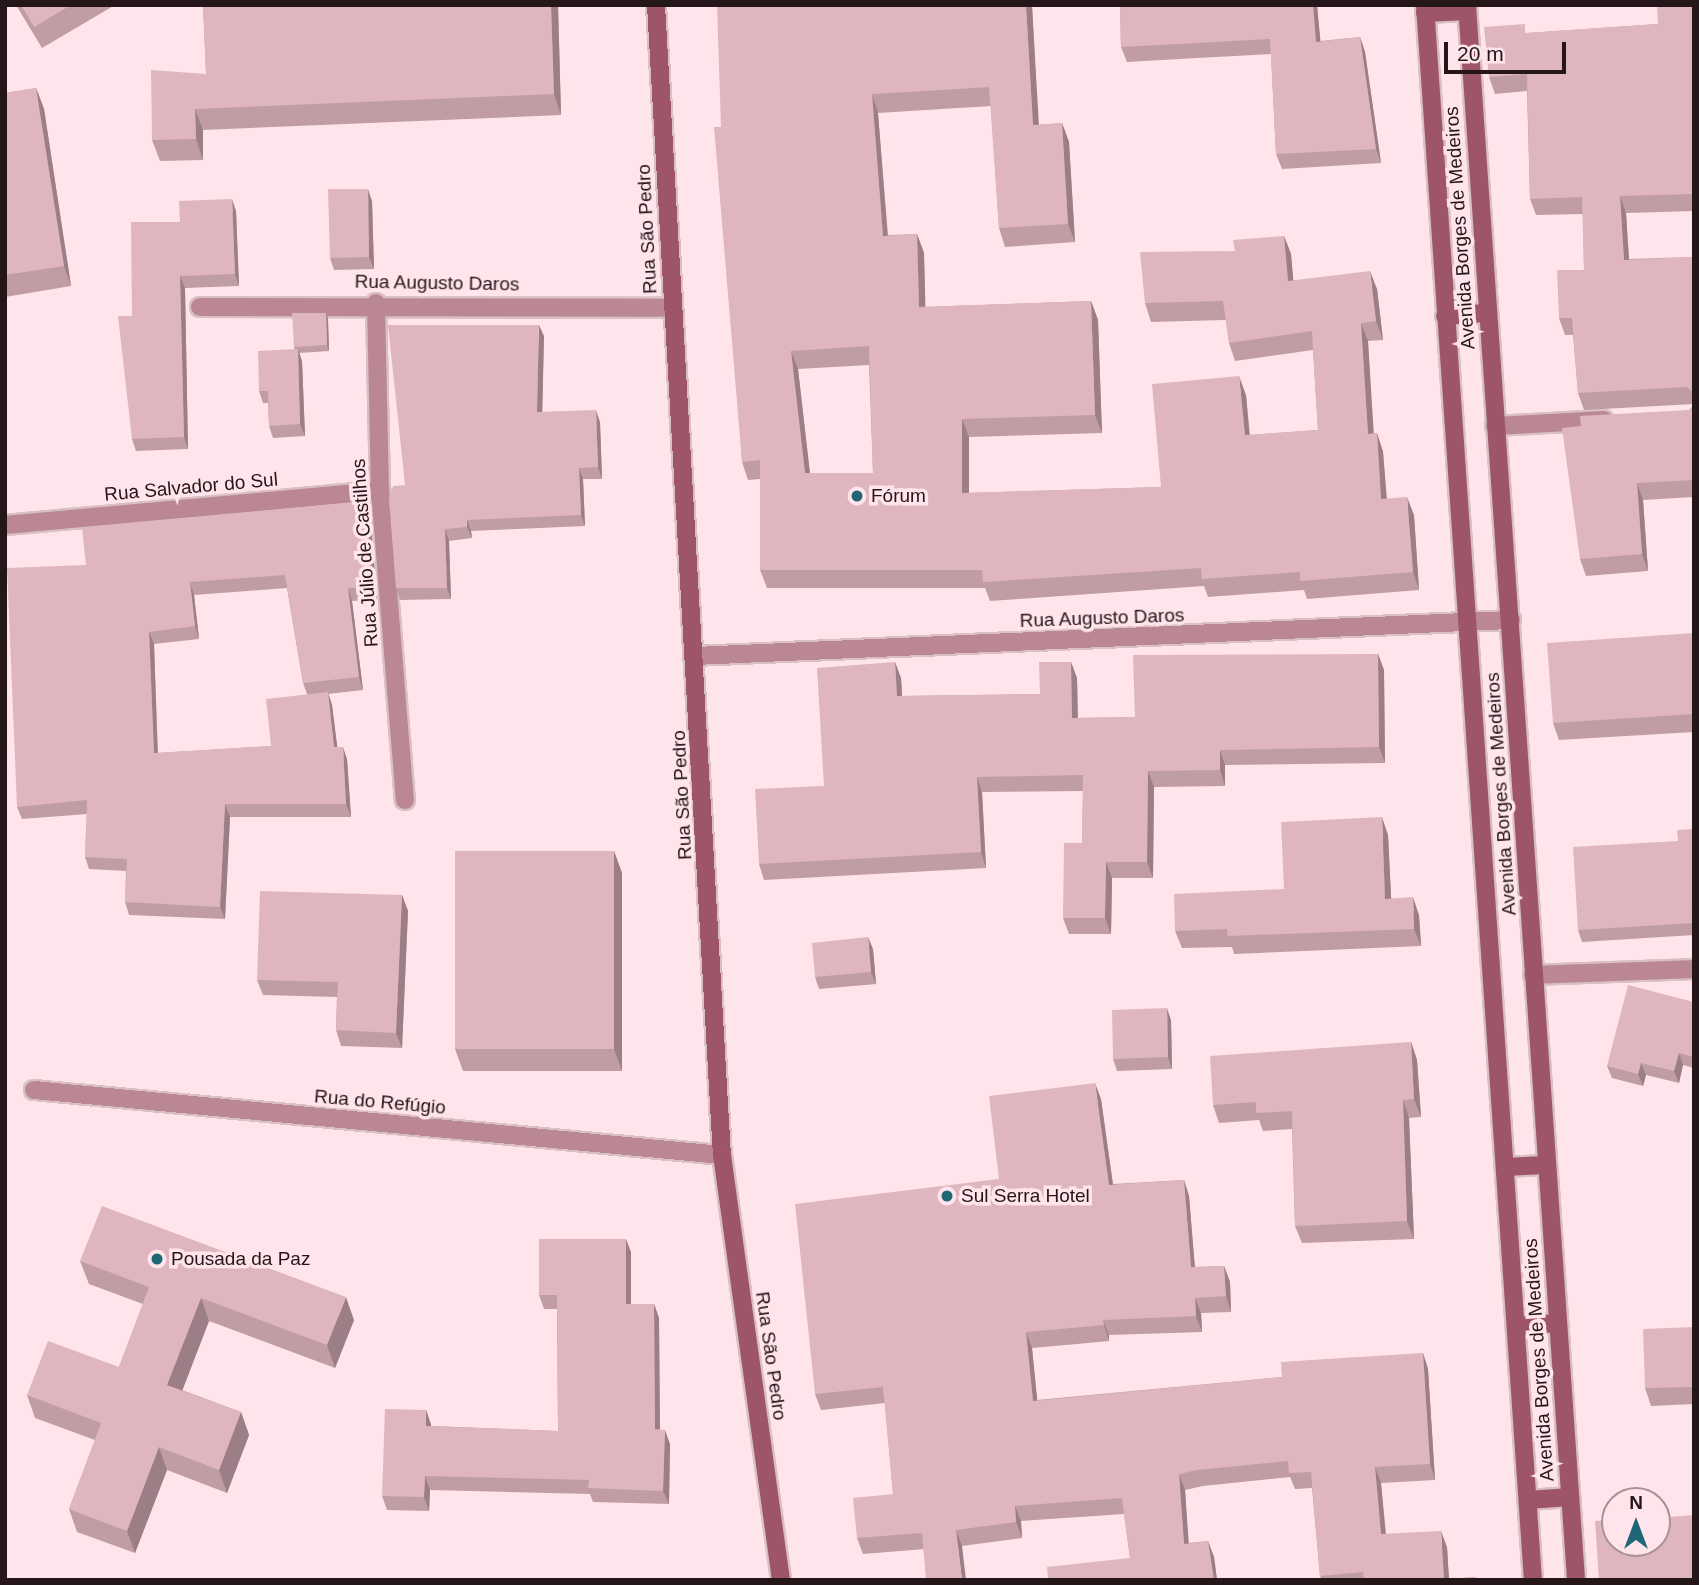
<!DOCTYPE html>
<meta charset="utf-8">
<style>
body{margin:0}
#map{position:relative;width:1699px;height:1585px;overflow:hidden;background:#ffe5eb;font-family:Helvetica,sans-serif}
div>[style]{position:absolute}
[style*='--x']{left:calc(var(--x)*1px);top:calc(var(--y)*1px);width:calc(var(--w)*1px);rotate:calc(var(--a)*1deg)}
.roads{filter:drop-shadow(2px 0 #d8c0c5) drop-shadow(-2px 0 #d8c0c5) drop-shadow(0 2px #d8c0c5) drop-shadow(0 -2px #d8c0c5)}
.minor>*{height:18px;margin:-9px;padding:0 9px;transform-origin:9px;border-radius:9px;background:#bb8793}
.secondary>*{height:18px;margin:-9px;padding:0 9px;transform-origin:9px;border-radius:9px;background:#9e5569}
.wall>*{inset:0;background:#c09da4}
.shaded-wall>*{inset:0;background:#9c7f86}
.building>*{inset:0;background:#dfb6bf}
.dots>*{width:19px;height:19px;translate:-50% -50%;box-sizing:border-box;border:4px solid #ffe5eb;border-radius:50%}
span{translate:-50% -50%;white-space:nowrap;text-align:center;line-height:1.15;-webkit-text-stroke:7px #ffe5eb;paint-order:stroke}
.street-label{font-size:19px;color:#241619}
.poi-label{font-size:19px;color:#241619}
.left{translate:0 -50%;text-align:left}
.frame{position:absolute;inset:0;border:7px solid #241619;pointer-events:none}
.north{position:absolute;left:1601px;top:1487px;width:70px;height:70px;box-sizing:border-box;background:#ffe5eb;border:2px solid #a79297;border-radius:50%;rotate:0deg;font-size:19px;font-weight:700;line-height:28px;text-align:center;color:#241619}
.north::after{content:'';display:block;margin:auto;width:24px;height:32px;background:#206775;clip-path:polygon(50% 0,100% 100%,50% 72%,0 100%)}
.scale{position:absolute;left:1444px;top:42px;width:122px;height:32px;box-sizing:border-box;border:4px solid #241619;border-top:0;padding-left:9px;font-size:21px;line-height:24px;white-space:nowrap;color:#241619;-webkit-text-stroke:5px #ffe5eb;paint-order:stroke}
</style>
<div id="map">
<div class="roads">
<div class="minor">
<i style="--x:376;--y:303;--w:188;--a:88.8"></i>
<i style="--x:380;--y:491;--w:310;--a:85.4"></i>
<i style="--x:200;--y:307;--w:472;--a:0.1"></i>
<i style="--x:1495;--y:426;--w:109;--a:-3.2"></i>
<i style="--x:5;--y:525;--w:377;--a:-5.2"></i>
<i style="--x:695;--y:656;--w:817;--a:-2.53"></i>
<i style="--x:1533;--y:975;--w:161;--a:-2.1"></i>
<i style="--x:34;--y:1090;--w:691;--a:5.4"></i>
</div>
<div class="secondary">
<i style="--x:656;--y:5;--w:1152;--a:86.72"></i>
<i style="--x:722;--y:1155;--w:429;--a:82.1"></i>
<i style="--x:1425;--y:5;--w:1579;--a:86.08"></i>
<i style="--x:1467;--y:5;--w:1579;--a:86.04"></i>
<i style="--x:1425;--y:13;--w:42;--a:-2.7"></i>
<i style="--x:1445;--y:316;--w:40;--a:-4.3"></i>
<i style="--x:1505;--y:1167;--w:40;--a:-2.9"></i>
<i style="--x:1517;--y:1326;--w:40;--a:-4.3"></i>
<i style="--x:1528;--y:1500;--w:42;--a:-4.1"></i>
</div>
</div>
<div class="wall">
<i style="clip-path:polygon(16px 5px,115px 5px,42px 48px)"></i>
<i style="clip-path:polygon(203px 5px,558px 5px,561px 115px,203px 130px,203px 160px,160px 161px,152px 140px,206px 74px)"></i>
<i style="clip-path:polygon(evenodd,1032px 5px,1038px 125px,1062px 123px,1069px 142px,1075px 242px,1005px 247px,999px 228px,991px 106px,878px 113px,888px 235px,917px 234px,924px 253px,925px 307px,1091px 301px,1098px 320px,1102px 433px,969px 437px,969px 493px,1161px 487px,1246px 395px,1250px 435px,1318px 430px,1313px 350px,1235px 361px,1229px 343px,1226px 320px,1151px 322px,1145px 303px,1235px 251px,1284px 236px,1291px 254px,1293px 280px,1377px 289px,1383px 340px,1368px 341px,1373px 434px,1377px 433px,1383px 452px,1387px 499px,1414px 515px,1419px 590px,1307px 599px,1304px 590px,1208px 597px,1204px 586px,990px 601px,985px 588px,767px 588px,760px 570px,760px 479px,748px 480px,742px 462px,721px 127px,1032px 5px,869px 365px,873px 473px,810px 473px,798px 369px,869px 365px)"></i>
<i style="clip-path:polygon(1120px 5px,1317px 5px,1320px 41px,1360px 37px,1365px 52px,1381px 163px,1282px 169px,1276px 154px,1271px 54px,1127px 62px,1121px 47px)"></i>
<i style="clip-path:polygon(1694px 5px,1694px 211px,1626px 213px,1629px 259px,1694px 257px,1694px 404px,1584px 410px,1578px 393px,1573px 335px,1565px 335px,1559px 318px,1584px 270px,1583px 214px,1536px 215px,1530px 199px,1527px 91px,1495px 94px,1489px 77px,1528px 33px,1658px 24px)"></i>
<i style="clip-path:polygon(36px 88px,44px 109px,71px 286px,5px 297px,5px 93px)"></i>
<i style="clip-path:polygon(372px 201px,374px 269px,334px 270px,330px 258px)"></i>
<i style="clip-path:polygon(236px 211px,239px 286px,185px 288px,188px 449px,136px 451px,132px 439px,132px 316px,180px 222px)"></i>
<i style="clip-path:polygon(326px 313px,328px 319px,329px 351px,299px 353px,302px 361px,305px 436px,273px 438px,269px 426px,268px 403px,263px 403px,259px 391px,295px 350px,294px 347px)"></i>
<i style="clip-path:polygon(544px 336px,542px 412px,600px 422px,602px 479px,583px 479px,585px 526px,471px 531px,472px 538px,449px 541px,451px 599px,400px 600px,396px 588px,405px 485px)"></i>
<i style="clip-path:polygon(1694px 405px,1694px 497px,1643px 500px,1648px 571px,1586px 576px,1580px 559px,1581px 426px,1689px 410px)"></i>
<i style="clip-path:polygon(evenodd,370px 513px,377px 600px,352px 601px,363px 690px,328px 694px,332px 705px,337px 747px,347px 759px,351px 817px,230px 817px,225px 919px,129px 915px,125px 902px,126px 871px,89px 869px,85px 857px,87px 814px,22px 819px,17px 807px,86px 565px,370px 513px,287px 588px,303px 683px,307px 694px,271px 746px,158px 753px,154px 644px,199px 639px,194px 595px,287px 588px)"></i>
<i style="clip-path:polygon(1694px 633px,1694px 732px,1559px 740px,1553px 723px)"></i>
<i style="clip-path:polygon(1378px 654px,1384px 670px,1385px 763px,1225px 765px,1225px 786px,1154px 787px,1153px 878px,1112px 878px,1111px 934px,1069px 934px,1063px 918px,1082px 843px,1083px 791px,982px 792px,986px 868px,764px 880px,759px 864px,824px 786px,895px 662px,901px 678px,902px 696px,1040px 694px,1071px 662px,1077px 678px,1078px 718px,1135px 717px)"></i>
<i style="clip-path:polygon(1694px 829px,1694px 935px,1582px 942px,1578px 930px,1678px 841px)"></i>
<i style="clip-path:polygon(1388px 835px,1391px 898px,1419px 915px,1421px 946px,1234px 954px,1232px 947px,1182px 948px,1175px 931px,1284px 889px)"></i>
<i style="clip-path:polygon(614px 851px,622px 873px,622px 1071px,463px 1071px,455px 1049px)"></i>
<i style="clip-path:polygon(402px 895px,408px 911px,402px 1048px,341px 1046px,336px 1030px,337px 997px,263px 995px,257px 980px)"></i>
<i style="clip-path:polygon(873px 949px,876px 984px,819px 989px,815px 977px)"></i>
<i style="clip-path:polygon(1694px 1002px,1694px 1068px,1683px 1065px,1679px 1083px,1646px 1075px,1643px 1086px,1612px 1078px,1607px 1066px)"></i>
<i style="clip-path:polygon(1171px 1020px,1172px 1069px,1117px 1071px,1113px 1059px)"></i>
<i style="clip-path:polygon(1411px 1042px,1417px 1060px,1421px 1117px,1409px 1118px,1414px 1239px,1302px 1243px,1295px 1226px,1292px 1129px,1263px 1131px,1259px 1120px,1219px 1123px,1213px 1105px)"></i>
<i style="clip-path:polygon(1101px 1099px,1113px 1184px,1184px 1180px,1189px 1196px,1195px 1267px,1224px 1266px,1230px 1282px,1231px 1312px,1201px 1313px,1202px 1332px,1109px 1335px,1109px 1341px,1032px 1348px,1037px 1400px,1282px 1377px,1423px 1353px,1428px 1369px,1435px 1480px,1381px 1483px,1386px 1534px,1447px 1547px,1449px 1579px,1476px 1577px,1477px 1580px,1322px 1580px,1320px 1576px,1312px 1488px,1295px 1489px,1290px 1477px,1203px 1486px,1185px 1490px,1188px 1543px,1208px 1541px,1214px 1557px,1217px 1580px,1048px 1580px,1130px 1558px,1124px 1514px,1021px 1521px,1022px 1538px,962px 1546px,863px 1554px,857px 1538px,893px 1494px,885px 1403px,821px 1410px,815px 1394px,999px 1179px)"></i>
<i style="clip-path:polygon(631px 1252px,631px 1304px,654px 1304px,659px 1318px,660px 1430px,670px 1444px,669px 1504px,593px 1502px,590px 1494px,430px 1490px,429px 1511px,387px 1510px,382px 1496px,426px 1410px,431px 1426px,558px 1431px,557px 1309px,544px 1309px,539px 1295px)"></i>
<i style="clip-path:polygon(80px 1261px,354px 1320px,335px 1368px,209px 1321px,182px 1390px,241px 1412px,249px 1435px,227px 1493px,167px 1470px,135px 1553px,77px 1532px,69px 1509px,95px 1440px,35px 1418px,27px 1395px,119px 1367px,143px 1304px,89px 1284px)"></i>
<i style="clip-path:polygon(1694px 1327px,1694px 1404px,1651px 1406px,1645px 1388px)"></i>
</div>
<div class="shaded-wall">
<i style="clip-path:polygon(551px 5px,558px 5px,561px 115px,554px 94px)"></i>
<i style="clip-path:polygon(1026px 5px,1032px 5px,1040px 144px,1033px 125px)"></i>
<i style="clip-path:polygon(1313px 5px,1317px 5px,1322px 57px,1316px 42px)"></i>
<i style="clip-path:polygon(1360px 37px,1365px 52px,1381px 163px,1376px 149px)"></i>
<i style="clip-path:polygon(36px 88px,44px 109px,71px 286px,64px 266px)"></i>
<i style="clip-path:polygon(872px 94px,878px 113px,889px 254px,883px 236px)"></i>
<i style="clip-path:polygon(195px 109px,203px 130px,203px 160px,196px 139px)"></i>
<i style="clip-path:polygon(1062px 123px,1069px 142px,1075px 242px,1068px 224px)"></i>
<i style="clip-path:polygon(368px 189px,372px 201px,374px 269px,369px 257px)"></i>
<i style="clip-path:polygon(1620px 196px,1626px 213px,1630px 276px,1624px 260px)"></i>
<i style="clip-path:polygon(232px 199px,236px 211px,239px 286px,235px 274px)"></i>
<i style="clip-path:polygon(917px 234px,924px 253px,926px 326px,919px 307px)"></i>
<i style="clip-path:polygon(1284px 236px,1291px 254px,1295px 299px,1288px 281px)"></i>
<i style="clip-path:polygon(1370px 271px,1377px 289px,1383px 340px,1376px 321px)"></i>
<i style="clip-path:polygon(180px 276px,185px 288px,188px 449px,184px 437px)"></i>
<i style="clip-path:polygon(1091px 301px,1098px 320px,1102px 433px,1095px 415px)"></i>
<i style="clip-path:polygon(326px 313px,328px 319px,329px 351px,327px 345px)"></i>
<i style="clip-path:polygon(1361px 323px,1368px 341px,1375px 453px,1368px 434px)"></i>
<i style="clip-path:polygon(539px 325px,544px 336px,542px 423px,537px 412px)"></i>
<i style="clip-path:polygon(298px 349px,302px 361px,305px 436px,300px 424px)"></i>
<i style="clip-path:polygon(791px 351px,798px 369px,812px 492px,805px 473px)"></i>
<i style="clip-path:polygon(1239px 376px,1246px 395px,1251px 454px,1245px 435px)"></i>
<i style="clip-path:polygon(596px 410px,600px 422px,602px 479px,598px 467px)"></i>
<i style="clip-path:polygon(962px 419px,969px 437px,969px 512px,962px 493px)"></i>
<i style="clip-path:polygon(1377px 433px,1383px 452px,1388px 517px,1381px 499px)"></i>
<i style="clip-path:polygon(579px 468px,583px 479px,585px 526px,581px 515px)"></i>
<i style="clip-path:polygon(1637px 483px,1643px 500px,1648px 571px,1642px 554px)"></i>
<i style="clip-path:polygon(1407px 497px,1414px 515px,1419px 590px,1413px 572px)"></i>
<i style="clip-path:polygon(366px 501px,370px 513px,377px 600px,373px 588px)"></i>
<i style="clip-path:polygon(467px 520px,471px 531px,472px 538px,467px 527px)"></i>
<i style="clip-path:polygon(445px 529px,449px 541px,451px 599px,447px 588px)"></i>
<i style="clip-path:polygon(190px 582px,194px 595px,199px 639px,195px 626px)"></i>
<i style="clip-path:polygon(348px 588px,352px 601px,363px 690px,359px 677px)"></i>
<i style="clip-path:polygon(149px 632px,154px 644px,158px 766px,154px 753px)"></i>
<i style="clip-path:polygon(1378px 654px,1384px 670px,1385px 763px,1379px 747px)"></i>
<i style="clip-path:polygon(895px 662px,901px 678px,903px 712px,897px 696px)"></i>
<i style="clip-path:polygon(1071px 662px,1077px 678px,1078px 734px,1072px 718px)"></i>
<i style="clip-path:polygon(328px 692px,332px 705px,339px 760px,334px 747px)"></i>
<i style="clip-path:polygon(343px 747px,347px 759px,351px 817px,346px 804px)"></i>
<i style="clip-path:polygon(1220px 750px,1225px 765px,1225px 786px,1220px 770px)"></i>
<i style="clip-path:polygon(1148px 771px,1154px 787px,1153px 878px,1147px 862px)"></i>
<i style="clip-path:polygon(977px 777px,982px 792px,986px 868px,981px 852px)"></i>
<i style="clip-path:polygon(225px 804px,230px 817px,225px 919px,220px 907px)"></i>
<i style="clip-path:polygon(1382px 817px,1388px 835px,1392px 916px,1385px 899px)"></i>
<i style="clip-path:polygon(614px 851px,622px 873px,622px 1071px,614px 1049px)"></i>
<i style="clip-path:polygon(1106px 862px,1112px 878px,1111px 934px,1105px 918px)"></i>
<i style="clip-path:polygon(402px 895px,408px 911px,402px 1048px,396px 1033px)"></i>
<i style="clip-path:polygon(1413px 897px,1419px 915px,1421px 946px,1414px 929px)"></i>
<i style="clip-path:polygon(868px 937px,873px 949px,876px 984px,871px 972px)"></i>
<i style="clip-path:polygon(1167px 1008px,1171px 1020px,1172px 1069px,1168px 1057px)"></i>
<i style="clip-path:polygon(1411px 1042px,1417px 1060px,1421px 1117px,1414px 1099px)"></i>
<i style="clip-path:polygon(1679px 1053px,1683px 1065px,1679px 1083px,1674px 1071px)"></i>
<i style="clip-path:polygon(1641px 1063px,1646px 1075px,1643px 1086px,1638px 1074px)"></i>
<i style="clip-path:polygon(1095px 1083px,1101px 1099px,1115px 1200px,1109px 1185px)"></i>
<i style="clip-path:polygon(1403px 1100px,1409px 1118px,1414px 1239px,1407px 1221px)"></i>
<i style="clip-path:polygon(1184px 1180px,1189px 1196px,1196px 1283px,1191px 1267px)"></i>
<i style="clip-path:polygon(626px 1239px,631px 1252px,631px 1318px,626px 1304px)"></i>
<i style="clip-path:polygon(1224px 1266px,1230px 1282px,1231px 1312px,1226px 1296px)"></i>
<i style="clip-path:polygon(346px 1297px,354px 1320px,335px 1368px,327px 1345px)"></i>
<i style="clip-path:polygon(201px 1298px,209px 1321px,176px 1407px,167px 1385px)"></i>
<i style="clip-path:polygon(1195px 1298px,1201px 1313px,1202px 1332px,1196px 1316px)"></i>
<i style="clip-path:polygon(654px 1304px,659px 1318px,660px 1443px,655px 1429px)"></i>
<i style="clip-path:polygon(1103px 1320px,1109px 1335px,1109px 1341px,1104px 1325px)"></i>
<i style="clip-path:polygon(1026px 1332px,1032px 1348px,1039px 1417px,1033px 1401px)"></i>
<i style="clip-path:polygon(1423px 1353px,1428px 1369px,1435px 1480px,1430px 1464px)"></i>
<i style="clip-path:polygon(426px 1410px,431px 1424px,431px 1440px,426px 1426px)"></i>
<i style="clip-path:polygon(241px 1412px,249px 1435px,227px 1493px,219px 1470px)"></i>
<i style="clip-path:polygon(665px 1430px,670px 1444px,669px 1504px,663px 1491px)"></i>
<i style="clip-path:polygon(159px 1447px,167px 1470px,135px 1553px,127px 1531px)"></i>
<i style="clip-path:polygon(1375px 1467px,1381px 1483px,1387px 1549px,1381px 1534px)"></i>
<i style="clip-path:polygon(1179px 1474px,1185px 1490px,1190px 1560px,1184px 1544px)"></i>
<i style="clip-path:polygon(425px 1476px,430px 1490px,429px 1511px,424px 1497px)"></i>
<i style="clip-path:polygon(1015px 1506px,1021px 1521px,1022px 1538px,1016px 1522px)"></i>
<i style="clip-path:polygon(956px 1530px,962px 1546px,966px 1580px,962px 1580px)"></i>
<i style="clip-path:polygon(1441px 1531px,1447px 1547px,1449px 1580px,1444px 1580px)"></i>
<i style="clip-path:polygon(1208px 1541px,1214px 1557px,1217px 1580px,1214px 1580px)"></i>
</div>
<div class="building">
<i style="clip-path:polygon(21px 5px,71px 5px,34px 27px)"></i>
<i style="clip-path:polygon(203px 5px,551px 5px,554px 94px,195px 109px,196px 139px,152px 140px,151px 70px,206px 74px)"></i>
<i style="clip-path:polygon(evenodd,717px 5px,1026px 5px,1033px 125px,1062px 123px,1068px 224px,999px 228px,989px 87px,872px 94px,883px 236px,917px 234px,919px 307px,1091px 301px,1095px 415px,962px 419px,962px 493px,1161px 487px,1152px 384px,1239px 376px,1245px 435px,1318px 430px,1312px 331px,1229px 343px,1223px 301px,1145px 303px,1140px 252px,1235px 251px,1233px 240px,1284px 236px,1288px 281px,1370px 271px,1376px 321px,1361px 323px,1368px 434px,1377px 433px,1381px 499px,1407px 497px,1413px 572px,1300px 581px,1300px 572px,1202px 579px,1201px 568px,983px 582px,982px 570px,760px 570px,760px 460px,742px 462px,714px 127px,721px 127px,717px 5px,869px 346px,873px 473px,805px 473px,791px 351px,869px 346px)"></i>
<i style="clip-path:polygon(1120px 5px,1313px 5px,1316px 42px,1360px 37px,1376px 149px,1276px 154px,1270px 39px,1121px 47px)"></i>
<i style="clip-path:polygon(1657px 5px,1694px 5px,1694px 194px,1620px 196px,1624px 260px,1694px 257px,1694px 393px,1687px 387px,1578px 393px,1572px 318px,1559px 318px,1557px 270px,1584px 270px,1582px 197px,1530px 199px,1527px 74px,1489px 77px,1484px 27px,1525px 24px,1525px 33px,1658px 24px)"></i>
<i style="clip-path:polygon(36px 88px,64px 266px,5px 275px,5px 93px)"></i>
<i style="clip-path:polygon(328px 189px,368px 189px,369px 257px,330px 258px)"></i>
<i style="clip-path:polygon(232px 199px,235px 274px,180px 276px,184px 437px,132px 439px,118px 316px,132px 316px,131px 222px,180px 222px,179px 201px)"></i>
<i style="clip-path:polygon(292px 313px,326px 313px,327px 345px,294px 347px)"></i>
<i style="clip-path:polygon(388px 325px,539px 325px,537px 412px,596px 410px,598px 467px,579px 468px,581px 515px,467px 520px,467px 527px,445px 529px,447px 588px,396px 588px,389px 499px,393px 486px,405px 485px)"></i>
<i style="clip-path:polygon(298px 349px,300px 424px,269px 426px,268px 391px,259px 391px,258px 351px)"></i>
<i style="clip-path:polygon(1694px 405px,1694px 480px,1637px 483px,1642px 554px,1580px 559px,1562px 428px,1581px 426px,1580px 416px,1689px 410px)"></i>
<i style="clip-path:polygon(366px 501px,373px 588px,348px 588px,359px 677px,303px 683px,285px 575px,190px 582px,195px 626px,149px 632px,154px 753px,271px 746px,266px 699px,328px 692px,334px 747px,343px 747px,346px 804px,225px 804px,220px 907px,125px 902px,127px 859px,85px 857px,87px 800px,17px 807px,7px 568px,86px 565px,82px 528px)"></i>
<i style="clip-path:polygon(1694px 633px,1694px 714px,1553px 723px,1547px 643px)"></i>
<i style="clip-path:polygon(1378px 654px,1379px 747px,1220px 750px,1220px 770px,1148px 771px,1147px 862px,1106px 862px,1105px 918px,1063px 918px,1064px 843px,1082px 843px,1083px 775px,977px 777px,981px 852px,759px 864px,755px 789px,824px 786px,817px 668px,895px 662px,897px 696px,1040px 694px,1039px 662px,1071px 662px,1072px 718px,1135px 717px,1133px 655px)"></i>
<i style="clip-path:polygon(1382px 817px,1385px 899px,1413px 897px,1414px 929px,1228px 936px,1227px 929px,1175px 931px,1174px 894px,1284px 889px,1281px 822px)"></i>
<i style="clip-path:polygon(1694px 829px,1694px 910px,1690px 910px,1694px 912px,1694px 923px,1578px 930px,1573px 847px,1678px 841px,1677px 830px)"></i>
<i style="clip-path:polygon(455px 851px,614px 851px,614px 1049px,455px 1049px)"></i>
<i style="clip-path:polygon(260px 891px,402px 895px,396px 1033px,336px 1030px,338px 982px,257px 980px)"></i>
<i style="clip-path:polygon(868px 937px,871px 972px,815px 977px,812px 943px)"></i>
<i style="clip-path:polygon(1628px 985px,1694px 1002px,1694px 1057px,1679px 1053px,1674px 1071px,1641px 1063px,1638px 1074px,1607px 1066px)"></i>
<i style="clip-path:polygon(1167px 1008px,1168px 1057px,1113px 1059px,1112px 1010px)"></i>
<i style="clip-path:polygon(1411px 1042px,1414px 1099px,1403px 1100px,1407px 1221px,1295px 1226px,1292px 1111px,1256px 1113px,1256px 1102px,1213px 1105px,1210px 1056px)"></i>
<i style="clip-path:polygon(1095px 1083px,1109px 1185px,1184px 1180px,1191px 1267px,1224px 1266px,1226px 1296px,1195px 1298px,1196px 1316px,1103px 1320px,1104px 1325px,1026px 1332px,1033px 1401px,1282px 1377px,1281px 1362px,1423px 1353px,1430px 1464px,1375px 1467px,1381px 1534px,1441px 1531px,1444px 1579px,1476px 1577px,1477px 1580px,1364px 1580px,1363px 1572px,1320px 1576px,1311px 1472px,1289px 1473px,1288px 1461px,1197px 1470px,1179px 1474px,1184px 1544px,1208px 1541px,1214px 1580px,1048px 1580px,1047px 1567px,1130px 1558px,1122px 1498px,1015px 1506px,1016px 1522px,956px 1530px,962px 1580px,926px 1580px,922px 1533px,857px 1538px,853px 1498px,893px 1494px,883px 1387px,815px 1394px,795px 1204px,999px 1179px,989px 1096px)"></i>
<i style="clip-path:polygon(102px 1206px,346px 1297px,327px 1345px,201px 1298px,167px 1385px,241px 1412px,219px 1470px,159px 1447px,127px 1531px,69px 1509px,101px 1423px,27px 1395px,48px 1341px,119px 1367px,149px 1287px,80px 1261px)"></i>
<i style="clip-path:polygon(539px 1239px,626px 1239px,626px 1304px,654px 1304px,655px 1429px,665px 1430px,663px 1491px,588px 1488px,589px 1480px,425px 1476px,424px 1497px,382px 1496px,385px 1409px,426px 1410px,426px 1426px,558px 1431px,557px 1295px,539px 1295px)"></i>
<i style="clip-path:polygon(1694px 1327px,1694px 1387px,1645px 1388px,1643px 1329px)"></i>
<i style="clip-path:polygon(1694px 1515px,1694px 1580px,1599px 1580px,1595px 1521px,1615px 1520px,1615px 1543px,1657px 1543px,1657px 1518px)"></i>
</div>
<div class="dots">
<i style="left:857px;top:496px;background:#206775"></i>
<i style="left:947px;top:1196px;background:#206775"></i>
<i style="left:157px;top:1259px;background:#206775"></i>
</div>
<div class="street-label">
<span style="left:1460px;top:228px;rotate:-94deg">Avenida Borges de Medeiros</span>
<span style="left:647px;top:229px;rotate:-93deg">Rua São Pedro</span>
<span style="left:437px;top:283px;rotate:1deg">Rua Augusto Daros</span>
<span style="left:191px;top:487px;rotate:-5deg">Rua Salvador do Sul</span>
<span style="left:365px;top:553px;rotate:-94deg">Rua Júlio de Castilhos</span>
<span style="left:1102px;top:618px;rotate:-2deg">Rua Augusto Daros</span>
<span style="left:1501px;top:794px;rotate:-94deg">Avenida Borges de Medeiros</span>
<span style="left:682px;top:795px;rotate:-93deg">Rua São Pedro</span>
<span style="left:380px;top:1102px;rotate:5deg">Rua do Refúgio</span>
<span style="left:771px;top:1356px;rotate:82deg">Rua São Pedro</span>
<span style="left:1539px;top:1360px;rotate:-94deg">Avenida Borges de Medeiros</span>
</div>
<div class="poi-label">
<span class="left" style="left:871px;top:496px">Fórum</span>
<span class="left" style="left:961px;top:1196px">Sul Serra Hotel</span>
<span class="left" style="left:171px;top:1259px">Pousada da Paz</span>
</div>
<div class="frame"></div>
<div class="north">N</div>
<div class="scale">20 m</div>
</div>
